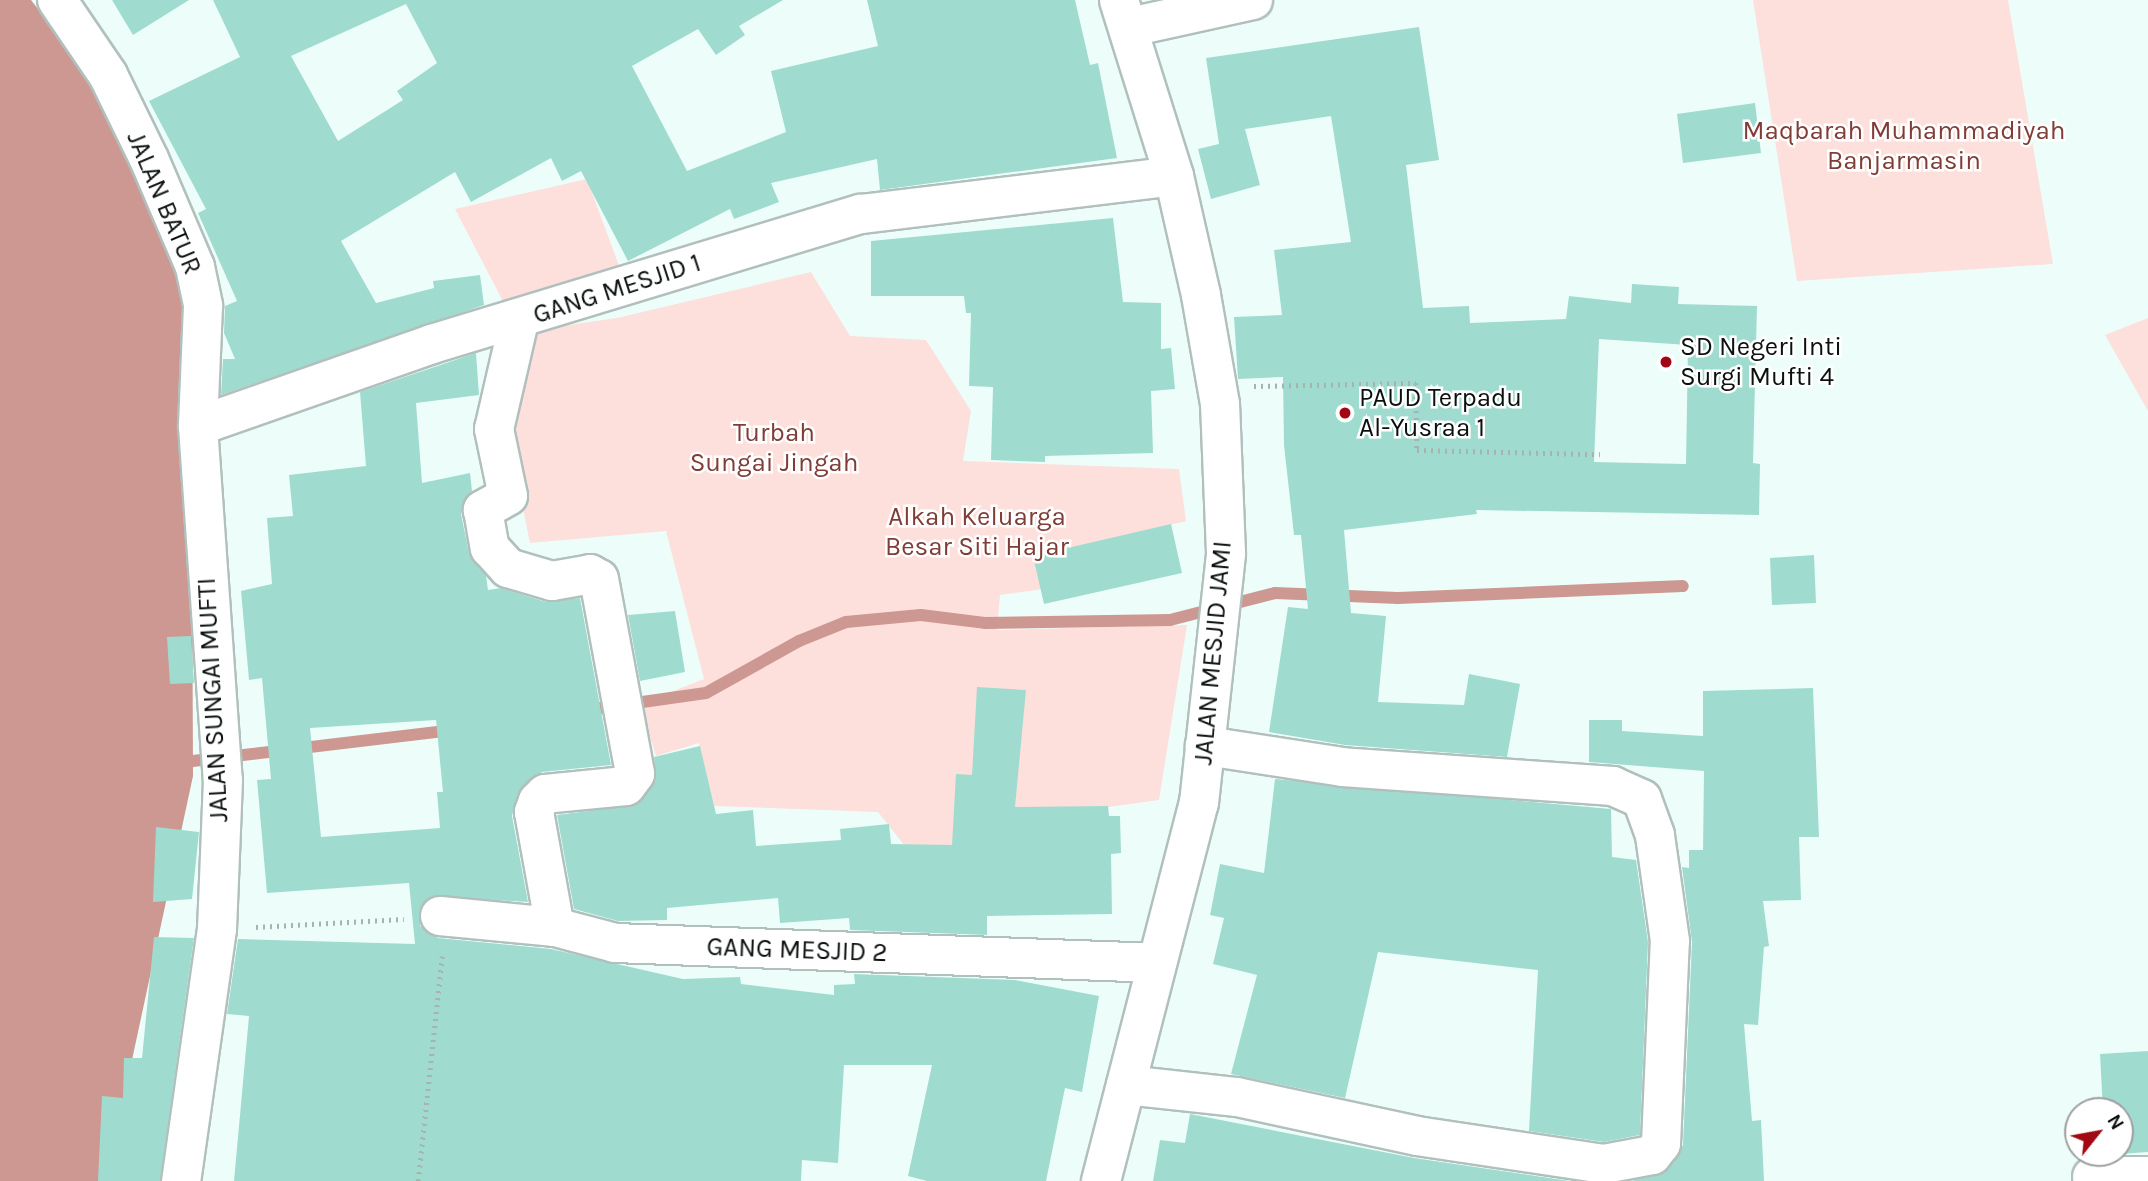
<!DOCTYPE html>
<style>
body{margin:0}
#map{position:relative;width:2148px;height:1181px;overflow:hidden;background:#edfefa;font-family:Karla,sans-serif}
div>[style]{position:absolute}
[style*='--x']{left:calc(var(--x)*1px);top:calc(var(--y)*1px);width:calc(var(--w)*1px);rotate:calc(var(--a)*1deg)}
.green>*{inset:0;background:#fddfdc}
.water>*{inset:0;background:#cd9892}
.stream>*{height:12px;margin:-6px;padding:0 6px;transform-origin:6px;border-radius:6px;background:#cd9892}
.building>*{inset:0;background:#9fdccf}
.path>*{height:4.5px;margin-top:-2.25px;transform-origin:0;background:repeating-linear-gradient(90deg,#a6b3b0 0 2px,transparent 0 7px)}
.roads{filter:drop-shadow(2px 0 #b1c0bd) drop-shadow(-2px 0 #b1c0bd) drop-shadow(0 2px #b1c0bd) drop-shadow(0 -2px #b1c0bd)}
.minor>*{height:38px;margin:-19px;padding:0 19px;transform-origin:19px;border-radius:19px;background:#fff}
.major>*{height:38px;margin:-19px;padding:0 19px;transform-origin:19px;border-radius:19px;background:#fff}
.dots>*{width:19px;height:19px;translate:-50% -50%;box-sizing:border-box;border:4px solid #fff;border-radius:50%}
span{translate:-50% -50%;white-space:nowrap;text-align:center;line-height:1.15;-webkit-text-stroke:5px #fff;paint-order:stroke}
.park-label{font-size:26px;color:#803d37}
.street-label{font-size:26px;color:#0c1110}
.poi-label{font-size:26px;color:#0c1110}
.left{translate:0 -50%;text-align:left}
.north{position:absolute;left:2064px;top:1097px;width:70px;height:70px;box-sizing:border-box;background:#fff;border:2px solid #9ea09f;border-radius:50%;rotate:59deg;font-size:19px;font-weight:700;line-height:28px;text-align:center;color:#0c1110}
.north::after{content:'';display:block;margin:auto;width:24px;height:32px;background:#a20714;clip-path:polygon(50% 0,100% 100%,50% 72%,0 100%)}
</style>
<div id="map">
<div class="green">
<i style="clip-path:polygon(1753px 0,2008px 0,2053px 264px,1797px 281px)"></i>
<i style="clip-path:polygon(587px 179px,621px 271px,507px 309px,455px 209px)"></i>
<i style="clip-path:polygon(811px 272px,850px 336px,926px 340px,971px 411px,963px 461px,1179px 469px,1186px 521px,1107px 541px,1044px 589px,1000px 595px,997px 630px,1187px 625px,1159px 800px,1029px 818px,1024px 845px,908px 850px,878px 812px,714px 806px,699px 743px,656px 756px,640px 704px,704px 679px,666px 531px,530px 543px,506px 424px,527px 331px,617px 318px)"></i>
<i style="clip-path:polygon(2148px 318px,2148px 411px,2105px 335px)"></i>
</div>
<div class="water">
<i style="clip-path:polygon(0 0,31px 0,113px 105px,191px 294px,193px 776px,106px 1181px,0 1181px)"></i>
</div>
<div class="stream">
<i style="--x:586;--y:710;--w:121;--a:-8.1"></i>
<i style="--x:706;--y:693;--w:107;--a:-29.2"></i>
<i style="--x:799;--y:641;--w:51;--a:-22"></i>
<i style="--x:846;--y:622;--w:75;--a:-5.3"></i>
<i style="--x:921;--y:615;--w:64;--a:7.1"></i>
<i style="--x:985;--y:623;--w:185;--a:-0.9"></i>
<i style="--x:1170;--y:620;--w:108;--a:-14.4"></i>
<i style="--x:1275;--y:593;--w:123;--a:2.3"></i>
<i style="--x:1398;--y:598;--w:285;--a:-2.4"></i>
<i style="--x:176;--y:763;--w:280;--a:-6.8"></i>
</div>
<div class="building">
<i style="clip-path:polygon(112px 0,189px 0,133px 35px)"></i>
<i style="clip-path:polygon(evenodd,213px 0,783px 0,739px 26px,745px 35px,716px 55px,698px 29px,632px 66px,687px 171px,786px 132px,771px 71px,878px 46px,867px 0,1075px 0,1090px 65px,1098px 63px,1117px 158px,880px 190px,877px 159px,771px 183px,779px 202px,734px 219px,730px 209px,628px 261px,581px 171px,562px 181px,551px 158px,471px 202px,455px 172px,341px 241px,376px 303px,434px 288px,433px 281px,480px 275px,484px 305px,221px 395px,223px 359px,235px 359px,224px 333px,225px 306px,237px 301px,198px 213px,206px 209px,149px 101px,240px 57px,213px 0,406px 4px,437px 63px,397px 91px,403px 100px,338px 141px,291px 56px,406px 4px)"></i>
<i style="clip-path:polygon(evenodd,1419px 27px,1439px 160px,1406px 165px,1423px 308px,1469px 306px,1470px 323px,1566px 319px,1569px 296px,1631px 303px,1632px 284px,1679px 287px,1678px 304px,1757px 306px,1753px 463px,1760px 464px,1759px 515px,1476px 510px,1477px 514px,1344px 530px,1351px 613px,1386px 616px,1378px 702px,1464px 705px,1469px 674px,1520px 684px,1507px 757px,1345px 745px,1269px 732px,1288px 607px,1308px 609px,1301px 535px,1294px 535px,1284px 445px,1283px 377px,1238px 379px,1234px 317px,1282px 315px,1274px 250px,1351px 242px,1331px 116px,1245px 129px,1260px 185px,1211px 199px,1198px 149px,1219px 144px,1206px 58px,1419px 27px,1599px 339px,1688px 345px,1686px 464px,1594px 462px,1599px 339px)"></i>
<i style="clip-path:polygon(1755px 103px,1761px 153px,1683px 163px,1677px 114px)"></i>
<i style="clip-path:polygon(1113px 218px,1123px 302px,1161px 303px,1161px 349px,1171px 348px,1175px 389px,1151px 391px,1153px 453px,1045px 456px,1045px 462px,991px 460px,993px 387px,969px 386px,971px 313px,966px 313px,964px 296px,871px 296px,871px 241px)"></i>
<i style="clip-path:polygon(evenodd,476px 353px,479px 395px,416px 403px,422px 483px,470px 473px,472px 491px,461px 514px,469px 553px,486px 576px,488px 590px,501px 588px,546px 602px,580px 598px,611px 765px,542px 772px,518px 793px,512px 816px,528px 902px,432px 896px,422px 904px,420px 926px,438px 938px,551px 949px,683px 979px,740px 977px,741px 984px,834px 995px,834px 985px,855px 984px,854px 974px,1015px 980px,1099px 996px,1082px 1092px,1065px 1088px,1046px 1181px,927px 1181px,908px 1176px,932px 1065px,844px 1065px,838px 1163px,802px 1160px,801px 1181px,234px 1181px,249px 1016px,227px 1014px,238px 939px,415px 944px,409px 883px,267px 893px,257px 780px,271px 779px,262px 678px,249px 680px,241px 591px,272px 584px,267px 518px,293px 516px,289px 475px,366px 466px,360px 392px,476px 353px,436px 720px,443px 792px,437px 792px,440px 828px,321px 837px,310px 728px,436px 720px)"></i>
<i style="clip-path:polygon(1171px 524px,1182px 573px,1044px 604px,1033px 556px)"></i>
<i style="clip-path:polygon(1814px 555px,1816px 603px,1772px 605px,1770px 558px)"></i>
<i style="clip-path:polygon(675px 611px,685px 672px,640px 681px,628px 615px)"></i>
<i style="clip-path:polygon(191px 636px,194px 683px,170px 684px,167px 637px)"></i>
<i style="clip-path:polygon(977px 687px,1026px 690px,1015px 807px,1108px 806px,1109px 816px,1120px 816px,1121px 853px,1111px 854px,1112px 914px,987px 916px,987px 935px,850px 930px,849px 918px,780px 923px,778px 898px,667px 908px,667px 920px,618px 921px,574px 909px,557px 815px,636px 805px,656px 780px,654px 757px,700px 746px,716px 814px,753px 810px,756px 846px,841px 840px,840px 829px,889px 824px,891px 844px,952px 845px,956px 774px,972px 775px)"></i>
<i style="clip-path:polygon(1813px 688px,1819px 837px,1799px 837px,1801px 900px,1763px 901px,1769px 946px,1764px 947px,1758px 1025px,1744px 1024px,1752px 1121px,1761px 1120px,1764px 1181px,1632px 1181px,1668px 1169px,1683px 1145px,1692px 942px,1682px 867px,1689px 868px,1689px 850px,1703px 850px,1704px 771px,1589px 762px,1589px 720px,1622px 720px,1622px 731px,1703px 736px,1703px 691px)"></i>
<i style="clip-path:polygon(1275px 779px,1611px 809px,1612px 857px,1636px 860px,1648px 942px,1640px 1135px,1604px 1142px,1529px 1131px,1538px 970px,1378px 952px,1345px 1098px,1231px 1074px,1257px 975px,1213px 964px,1224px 918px,1210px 915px,1220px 864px,1264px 873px)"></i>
<i style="clip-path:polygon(156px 827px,199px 832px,192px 899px,153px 902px)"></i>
<i style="clip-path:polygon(154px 937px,194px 938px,160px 1181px,98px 1181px,102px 1096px,123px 1098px,124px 1058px,142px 1058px)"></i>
<i style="clip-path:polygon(2148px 1051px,2148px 1152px,2106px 1155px,2120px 1153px,2120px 1111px,2103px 1111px,2100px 1054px)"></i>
<i style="clip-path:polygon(1190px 1114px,1414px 1158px,1570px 1181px,1153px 1181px,1160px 1140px,1185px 1143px)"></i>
</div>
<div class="path">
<i style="--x:1254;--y:386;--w:162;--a:-1.1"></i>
<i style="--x:1416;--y:383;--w:67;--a:89.1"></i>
<i style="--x:1417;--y:450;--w:183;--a:1.3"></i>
<i style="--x:256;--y:927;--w:148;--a:-3.1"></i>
<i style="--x:418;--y:1181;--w:226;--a:-83.9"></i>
</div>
<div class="roads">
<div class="minor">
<i style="--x:57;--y:0;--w:91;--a:55.8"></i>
<i style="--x:108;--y:75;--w:93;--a:64"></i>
<i style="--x:149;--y:159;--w:117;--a:66.9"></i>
<i style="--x:195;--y:267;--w:40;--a:78"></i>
<i style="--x:203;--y:306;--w:120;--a:92.4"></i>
<i style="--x:198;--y:426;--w:355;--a:86"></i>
<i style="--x:223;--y:780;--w:149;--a:92.3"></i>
<i style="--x:217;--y:929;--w:255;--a:98.1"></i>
<i style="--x:1130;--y:27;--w:126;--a:-12.4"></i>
<i style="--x:519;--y:321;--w:111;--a:103"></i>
<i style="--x:494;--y:429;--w:68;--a:78.2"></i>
<i style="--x:508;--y:496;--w:29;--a:151"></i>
<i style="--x:483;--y:510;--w:39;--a:80"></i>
<i style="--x:490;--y:548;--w:27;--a:48"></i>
<i style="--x:508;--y:568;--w:46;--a:16.5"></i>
<i style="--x:552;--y:581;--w:39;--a:-10"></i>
<i style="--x:590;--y:574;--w:10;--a:29"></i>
<i style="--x:599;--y:579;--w:198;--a:79.5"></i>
<i style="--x:635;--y:774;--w:15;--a:127"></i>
<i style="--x:626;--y:786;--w:81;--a:174.4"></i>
<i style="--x:545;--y:794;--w:10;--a:135"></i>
<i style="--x:538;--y:801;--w:12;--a:110"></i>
<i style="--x:534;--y:812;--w:117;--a:79.7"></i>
<i style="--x:198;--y:426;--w:248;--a:-19.3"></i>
<i style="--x:432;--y:344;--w:448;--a:-16.9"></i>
<i style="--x:861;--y:214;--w:315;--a:-6.9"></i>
<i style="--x:440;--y:916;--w:116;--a:5.5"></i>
<i style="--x:555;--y:927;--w:62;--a:14.9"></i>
<i style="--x:615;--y:943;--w:542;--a:2.11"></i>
<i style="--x:1126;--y:1085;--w:112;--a:6.2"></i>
<i style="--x:1237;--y:1097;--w:184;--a:12.2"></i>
<i style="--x:1417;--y:1136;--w:189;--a:8.5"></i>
<i style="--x:1604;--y:1164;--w:49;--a:-10.6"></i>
<i style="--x:1652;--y:1155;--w:14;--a:-51"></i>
<i style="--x:1661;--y:1144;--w:203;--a:-87.5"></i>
<i style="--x:1670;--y:941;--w:107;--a:-98.1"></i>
<i style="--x:1655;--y:835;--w:38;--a:-110"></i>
<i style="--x:1642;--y:799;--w:32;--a:-156"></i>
<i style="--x:1613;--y:786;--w:271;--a:-176"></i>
<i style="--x:1343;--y:767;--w:140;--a:-171.3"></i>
<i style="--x:2092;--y:1177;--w:56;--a:-1"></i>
</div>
<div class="major">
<i style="--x:1101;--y:1181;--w:390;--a:-75.5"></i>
<i style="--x:1199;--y:803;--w:251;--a:-83.8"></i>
<i style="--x:1226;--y:553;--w:149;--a:-92.3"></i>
<i style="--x:1220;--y:404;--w:111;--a:-99.9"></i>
<i style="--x:1201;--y:295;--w:122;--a:-102.8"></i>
<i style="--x:1174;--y:176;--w:184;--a:-107.4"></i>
</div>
</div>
<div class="dots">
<i style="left:1666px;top:362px;background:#a20714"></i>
<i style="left:1345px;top:413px;background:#a20714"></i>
</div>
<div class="park-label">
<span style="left:1904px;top:146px">Maqbarah Muhammadiyah<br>Banjarmasin</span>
<span style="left:774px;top:448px">Turbah<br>Sungai Jingah</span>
<span style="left:977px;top:532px">Alkah Keluarga<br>Besar Siti Hajar</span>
</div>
<div class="street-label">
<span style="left:164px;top:203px;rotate:67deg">JALAN BATUR</span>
<span style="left:617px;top:289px;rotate:-18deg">GANG MESJID 1</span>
<span style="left:1213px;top:653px;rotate:-85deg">JALAN MESJID JAMI</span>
<span style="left:213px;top:700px;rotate:-93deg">JALAN SUNGAI MUFTI</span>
<span style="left:797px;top:950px;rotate:2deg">GANG MESJID 2</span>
</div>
<div class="poi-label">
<span class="left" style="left:1680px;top:362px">SD Negeri Inti<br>Surgi Mufti 4</span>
<span class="left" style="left:1359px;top:413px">PAUD Terpadu<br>Al-Yusraa 1</span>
</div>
<div class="north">N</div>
</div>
